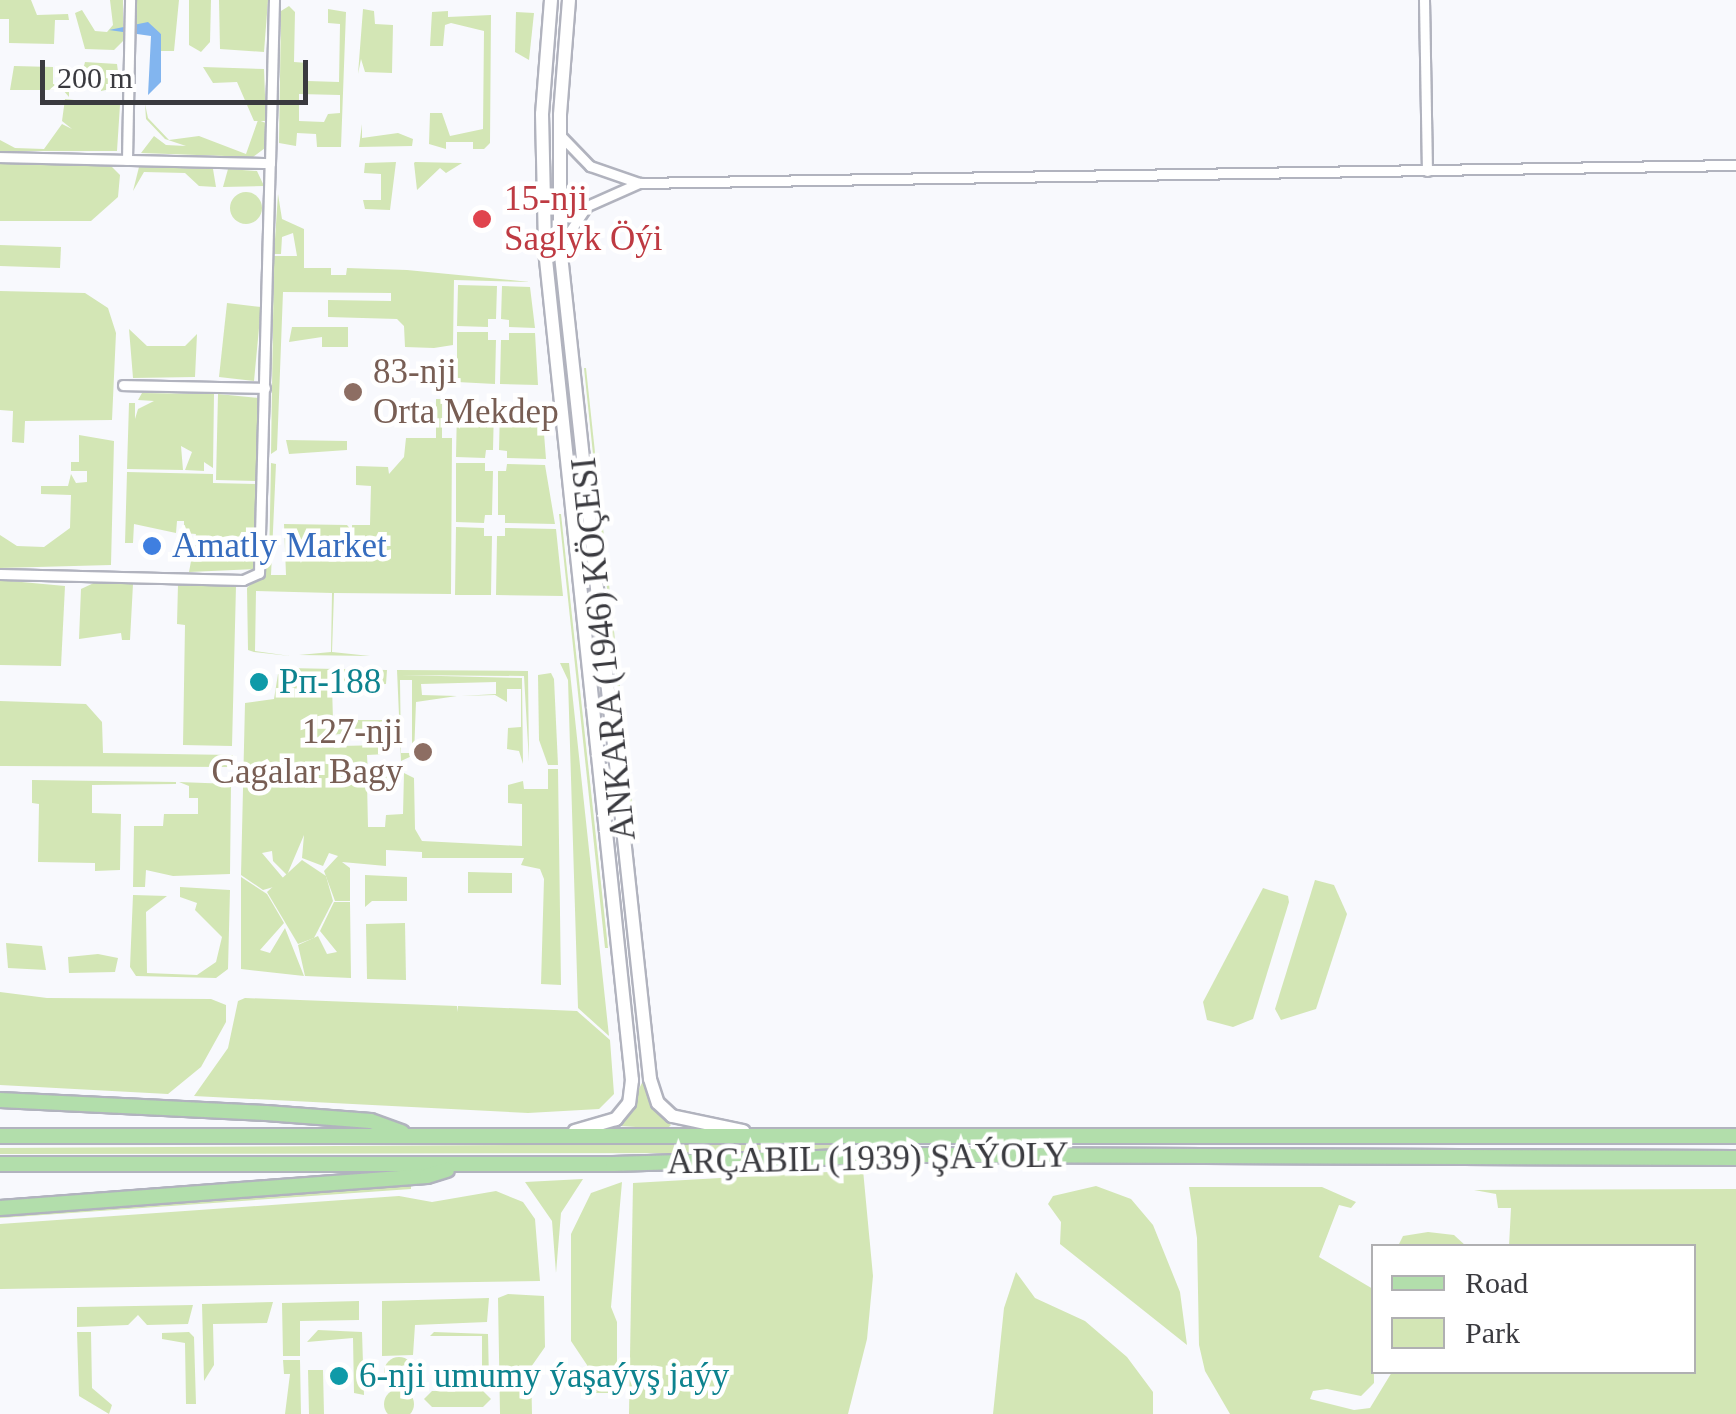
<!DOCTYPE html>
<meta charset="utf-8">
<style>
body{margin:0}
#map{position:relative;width:1736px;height:1414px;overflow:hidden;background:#f8f9fd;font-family:Georgia,serif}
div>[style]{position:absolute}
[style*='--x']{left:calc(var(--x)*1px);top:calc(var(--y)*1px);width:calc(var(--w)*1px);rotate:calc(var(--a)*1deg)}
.green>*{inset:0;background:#d3e6b5}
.round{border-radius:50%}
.water>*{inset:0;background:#82b5ef}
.roads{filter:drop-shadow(2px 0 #b1b3be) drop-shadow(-2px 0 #b1b3be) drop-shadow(0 2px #b1b3be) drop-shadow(0 -2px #b1b3be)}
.street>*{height:9px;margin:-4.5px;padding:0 4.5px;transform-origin:4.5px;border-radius:4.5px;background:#fff}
.secondary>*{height:12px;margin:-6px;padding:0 6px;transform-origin:6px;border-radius:6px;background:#fff}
.primary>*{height:14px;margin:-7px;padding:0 7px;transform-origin:7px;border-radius:7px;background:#b2deab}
.dots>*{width:28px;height:28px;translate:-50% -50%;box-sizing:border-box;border:5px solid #fff;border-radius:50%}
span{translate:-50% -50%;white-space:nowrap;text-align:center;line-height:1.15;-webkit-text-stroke:9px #fff;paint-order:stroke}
.health-label{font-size:35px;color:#be3a42}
.left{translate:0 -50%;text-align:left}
.education-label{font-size:35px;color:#785e54}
.right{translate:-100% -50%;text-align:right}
.shop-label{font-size:35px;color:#366cbe}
.street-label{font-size:35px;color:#3a3a3f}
.culture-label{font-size:35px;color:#0d838f}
.legend{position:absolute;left:1371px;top:1244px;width:325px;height:130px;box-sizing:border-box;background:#fff;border:2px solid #b0b0b2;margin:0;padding:12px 18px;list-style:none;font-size:30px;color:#3a3a3f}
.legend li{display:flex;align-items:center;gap:20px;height:50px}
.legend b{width:50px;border:2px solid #b0b0b2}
.scale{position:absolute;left:40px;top:60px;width:268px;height:45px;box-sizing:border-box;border:5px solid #3a3a3f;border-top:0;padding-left:12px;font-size:30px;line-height:35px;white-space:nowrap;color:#3a3a3f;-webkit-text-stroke:8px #fff;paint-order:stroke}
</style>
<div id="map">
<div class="green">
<i style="clip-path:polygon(0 0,31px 0,37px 15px,68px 14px,69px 20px,55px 20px,54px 44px,9px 43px,9px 19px,0 19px)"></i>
<i style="clip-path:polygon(110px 0,123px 0,123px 41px,114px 50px,85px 49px,75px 13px,82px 10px,95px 31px,107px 32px,113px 25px)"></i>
<i style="clip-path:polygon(136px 0,179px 0,174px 51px,160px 51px,161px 34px,135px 25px)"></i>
<i style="clip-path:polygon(189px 0,211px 0,210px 42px,201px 52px,189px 45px)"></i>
<i style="clip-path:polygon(219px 0,268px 0,264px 52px,220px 49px)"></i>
<i style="clip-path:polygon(evenodd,289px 6px,295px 12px,294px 62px,308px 63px,308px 81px,339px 82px,340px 24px,328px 23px,328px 9px,346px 12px,341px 147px,317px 147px,316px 134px,297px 133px,296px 146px,279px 143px,281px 11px,289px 6px,299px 94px,340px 95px,340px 113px,328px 114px,324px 122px,299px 121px,299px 94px)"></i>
<i style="clip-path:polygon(363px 9px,374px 11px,375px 24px,393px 25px,392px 73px,365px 72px,361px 59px,358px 74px)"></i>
<i style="clip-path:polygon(448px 11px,448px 17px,491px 15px,490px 143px,484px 149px,473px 149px,473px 142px,446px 142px,446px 149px,429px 144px,430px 113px,442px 113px,450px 136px,483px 129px,484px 31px,451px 23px,445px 25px,443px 46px,430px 46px,432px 12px)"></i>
<i style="clip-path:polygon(516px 12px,534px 13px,529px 60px,515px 52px)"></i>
<i style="clip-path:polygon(85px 62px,117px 64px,120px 87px,101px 91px,101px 85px,79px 85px)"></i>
<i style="clip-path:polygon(14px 66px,53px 67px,53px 84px,69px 85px,69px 97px,63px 90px,10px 90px)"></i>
<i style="clip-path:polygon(203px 67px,264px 69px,266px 121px,254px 121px,237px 82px,213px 83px)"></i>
<i style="clip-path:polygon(65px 99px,120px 105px,117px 151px,0 151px,0 140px,15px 148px,44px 149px,62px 124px,72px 129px,62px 121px)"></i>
<i style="clip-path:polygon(145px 104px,148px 118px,169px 140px,199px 136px,246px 154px,258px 120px,266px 123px,265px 148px,253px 157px,141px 153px,154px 136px,166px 145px,186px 146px,165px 139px,146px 119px)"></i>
<i style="clip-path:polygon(362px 124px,362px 138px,398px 133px,413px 139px,412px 146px,359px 147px)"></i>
<i style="clip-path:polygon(396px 162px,390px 210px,365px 209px,363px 200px,381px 200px,381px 174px,364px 173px,365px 163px)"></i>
<i style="clip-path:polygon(0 163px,111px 166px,120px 175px,118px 197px,91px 221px,0 221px)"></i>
<i style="clip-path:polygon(414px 163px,415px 162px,462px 163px,446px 173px,440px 168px,417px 190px)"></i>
<i style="clip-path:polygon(139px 167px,213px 169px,216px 187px,199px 186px,185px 173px,144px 172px,133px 191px)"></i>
<i style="clip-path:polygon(228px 169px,257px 171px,264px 186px,223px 187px)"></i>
<i class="round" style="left:230px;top:192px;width:32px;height:32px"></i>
<i style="clip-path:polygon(278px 194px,282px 219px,304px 229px,304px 268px,331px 268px,331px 275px,346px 275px,347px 268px,407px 270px,530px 282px,454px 280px,453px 345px,434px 348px,405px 347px,404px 326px,397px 319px,328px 317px,328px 300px,391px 301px,391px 293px,283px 292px,277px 450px,271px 454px,274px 256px,297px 256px,293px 233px,282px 237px,281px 254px,274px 254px)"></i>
<i style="clip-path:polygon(0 245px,61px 247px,60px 268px,0 266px)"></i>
<i style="clip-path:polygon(458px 285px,497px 286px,496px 319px,488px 319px,488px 327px,457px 326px)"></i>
<i style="clip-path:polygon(502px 286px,530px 287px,535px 328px,509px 327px,509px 320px,501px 319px)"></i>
<i style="clip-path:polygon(0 291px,85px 293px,108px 308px,116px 333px,112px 420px,25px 421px,24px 443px,12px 442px,13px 411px,0 410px)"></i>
<i style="clip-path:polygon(227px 303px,261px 307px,254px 381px,219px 377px)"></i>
<i style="clip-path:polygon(292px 327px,348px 327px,348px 347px,322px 347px,322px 337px,289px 342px)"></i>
<i style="clip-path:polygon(129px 329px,147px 346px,185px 346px,197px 334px,195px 377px,133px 378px)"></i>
<i style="clip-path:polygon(457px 332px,488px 332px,488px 340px,496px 340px,495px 384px,457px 382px)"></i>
<i style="clip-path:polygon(509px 333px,535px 333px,538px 385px,500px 384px,501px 340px,509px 340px)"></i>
<i style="clip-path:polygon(584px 368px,586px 368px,636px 837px,633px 837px)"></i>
<i style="clip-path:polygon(142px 393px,214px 394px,213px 468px,204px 462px,204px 471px,185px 470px,192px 452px,181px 446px,183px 470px,127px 469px,129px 403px,135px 403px,135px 419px,138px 409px,154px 401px,138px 400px)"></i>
<i style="clip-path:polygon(218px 394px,259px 398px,259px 481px,216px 480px)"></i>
<i style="clip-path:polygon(436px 399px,442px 399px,442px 438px,452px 438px,451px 594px,334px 593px,332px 652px,370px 656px,299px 655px,331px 652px,332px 593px,256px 591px,255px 651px,290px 656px,254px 652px,248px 650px,247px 588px,269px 564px,271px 463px,276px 464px,271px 575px,286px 575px,284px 524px,347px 525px,352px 531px,352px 525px,370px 525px,371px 486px,356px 485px,356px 466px,388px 467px,389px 474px,404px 457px,406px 438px,436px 438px)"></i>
<i style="clip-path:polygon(457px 406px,494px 407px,493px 450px,486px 450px,485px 458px,456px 457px)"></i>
<i style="clip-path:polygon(500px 407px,542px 408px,546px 459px,507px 458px,507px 451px,499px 450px)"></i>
<i style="clip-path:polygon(79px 435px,114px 441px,111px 565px,0 568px,0 535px,17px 546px,44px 547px,70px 528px,71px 495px,41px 494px,41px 486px,68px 486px,71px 474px,76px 483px,87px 482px,87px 471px,71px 471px,71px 462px,79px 462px)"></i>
<i style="clip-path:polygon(286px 440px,347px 441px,347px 450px,289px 454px)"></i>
<i style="clip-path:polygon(456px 463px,485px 463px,485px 471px,493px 471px,492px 515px,485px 515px,484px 523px,456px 522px)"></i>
<i style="clip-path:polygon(507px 464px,545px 465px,555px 524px,505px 523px,505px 515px,498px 515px,498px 471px,506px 471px)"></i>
<i style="clip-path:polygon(127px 472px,213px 474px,213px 483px,259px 484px,256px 569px,189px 572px,196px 534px,184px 533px,184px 521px,177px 521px,176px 533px,134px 524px,133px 543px,125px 543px)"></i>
<i style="clip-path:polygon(559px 514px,561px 514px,608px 948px,605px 948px)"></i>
<i style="clip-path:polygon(456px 527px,484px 528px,484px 536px,492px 536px,491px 595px,455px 595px)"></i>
<i style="clip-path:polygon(505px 528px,556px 529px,563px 596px,496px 595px,497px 536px,505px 536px)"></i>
<i style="clip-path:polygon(0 580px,65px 586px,61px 666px,0 665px)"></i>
<i style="clip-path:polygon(98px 581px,133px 584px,130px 640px,122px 640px,121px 633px,79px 639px,81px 589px)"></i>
<i style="clip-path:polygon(178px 584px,236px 586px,232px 746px,183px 745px,185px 625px,177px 624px)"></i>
<i style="clip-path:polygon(560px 663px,569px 663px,609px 1036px,578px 1008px,568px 680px)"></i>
<i style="clip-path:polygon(286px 668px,387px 670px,386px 684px,332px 686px,333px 720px,387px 720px,387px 729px,331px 735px,339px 746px,387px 745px,387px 754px,367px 755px,368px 774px,387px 771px,388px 781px,367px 782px,368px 827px,385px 827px,386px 815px,403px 814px,404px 773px,414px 778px,415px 829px,422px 841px,522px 846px,522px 804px,508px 803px,508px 785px,523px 781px,524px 789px,548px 789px,548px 769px,558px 769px,561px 985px,541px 984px,544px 879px,540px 869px,521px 865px,524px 858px,422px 858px,422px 852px,386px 850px,386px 866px,342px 862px,350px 868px,350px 901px,335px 901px,324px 871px,338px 856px,329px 853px,323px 866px,302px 858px,304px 835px,287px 875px,273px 861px,272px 851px,262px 853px,284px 879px,277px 886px,263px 890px,241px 875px,245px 703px,274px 699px,278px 674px)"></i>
<i style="clip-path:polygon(evenodd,397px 670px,528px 671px,529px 762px,524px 676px,401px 675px,522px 678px,523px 764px,519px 751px,507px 749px,508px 728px,521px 727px,521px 689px,507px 689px,507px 702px,495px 695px,461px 696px,496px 694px,496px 682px,421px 684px,422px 695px,457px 696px,416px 702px,414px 755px,401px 761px,397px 670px,400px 680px,412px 680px,412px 753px,401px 753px,400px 680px)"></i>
<i style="clip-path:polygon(551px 673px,554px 679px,558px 765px,548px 765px,539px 740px,538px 675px)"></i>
<i style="clip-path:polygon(0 701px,86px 704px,102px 722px,103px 753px,233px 755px,233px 767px,0 766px)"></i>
<i style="clip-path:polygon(32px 780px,176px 782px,176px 784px,92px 785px,92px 813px,121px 814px,120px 870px,95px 871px,95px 863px,38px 862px,39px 804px,32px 803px)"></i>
<i style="clip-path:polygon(179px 782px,231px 784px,230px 874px,173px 876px,146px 870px,145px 887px,133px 887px,134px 826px,163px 826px,164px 814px,198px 814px,198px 798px,189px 798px,189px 786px)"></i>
<i style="clip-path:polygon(302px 860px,326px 876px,333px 901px,314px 938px,298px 944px,267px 892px)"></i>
<i style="clip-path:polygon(468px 872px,512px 873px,512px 893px,468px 893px)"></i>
<i style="clip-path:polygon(365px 875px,407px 877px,407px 901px,372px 901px,365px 907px)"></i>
<i style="clip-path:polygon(241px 877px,267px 894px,284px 923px,260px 950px,270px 953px,285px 928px,304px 976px,241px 969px)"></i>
<i style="clip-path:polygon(1315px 880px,1334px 885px,1347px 914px,1316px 1009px,1281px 1020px,1275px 1009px)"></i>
<i style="clip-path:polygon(180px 887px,230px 890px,228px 969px,216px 978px,136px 976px,130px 967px,133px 895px,167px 896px,146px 912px,147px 973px,197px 975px,216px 962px,222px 937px,195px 910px,197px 903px,180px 897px)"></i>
<i style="clip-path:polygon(1263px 888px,1288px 896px,1289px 902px,1253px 1019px,1233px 1027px,1207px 1020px,1203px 1002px)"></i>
<i style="clip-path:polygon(334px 902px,350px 902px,351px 978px,305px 976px,298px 945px,318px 936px,327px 954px,337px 952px,320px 931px)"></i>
<i style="clip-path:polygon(405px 923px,406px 980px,367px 979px,366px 924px)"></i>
<i style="clip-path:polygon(6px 943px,42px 946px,46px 970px,8px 968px)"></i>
<i style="clip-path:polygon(98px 954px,118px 958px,115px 972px,69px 973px,68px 957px)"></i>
<i style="clip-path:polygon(0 992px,47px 998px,211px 999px,226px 1005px,226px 1022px,201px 1067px,168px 1094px,0 1085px)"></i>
<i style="clip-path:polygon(245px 998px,457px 1006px,458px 1012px,458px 1006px,577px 1011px,610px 1040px,614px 1094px,599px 1109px,528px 1113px,194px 1096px,228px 1048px,238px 1001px)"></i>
<i style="clip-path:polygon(643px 1081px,650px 1105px,671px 1125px,667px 1129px,620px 1126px)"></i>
<i style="clip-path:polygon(854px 1143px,854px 1150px,748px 1153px,0 1154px,0 1148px)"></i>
<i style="clip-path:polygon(863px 1170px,873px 1276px,867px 1339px,848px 1414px,629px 1414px,633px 1183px)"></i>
<i style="clip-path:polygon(583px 1179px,561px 1213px,556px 1273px,552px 1221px,525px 1182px)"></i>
<i style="clip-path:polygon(622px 1182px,611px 1307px,617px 1322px,617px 1372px,608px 1393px,589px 1393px,587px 1365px,571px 1341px,571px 1234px,591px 1193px)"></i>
<i style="clip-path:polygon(411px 1185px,411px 1189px,0 1218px,0 1214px)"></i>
<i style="clip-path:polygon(1096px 1186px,1131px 1199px,1153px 1225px,1180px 1292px,1187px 1345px,1060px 1244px,1061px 1222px,1048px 1204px,1053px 1196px)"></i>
<i style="clip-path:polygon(1189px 1187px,1322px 1187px,1356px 1202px,1351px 1208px,1339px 1205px,1319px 1257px,1373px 1289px,1374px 1383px,1361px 1396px,1327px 1389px,1313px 1391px,1310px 1399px,1354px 1410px,1370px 1408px,1392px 1372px,1694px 1372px,1694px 1246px,1509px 1246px,1511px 1208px,1498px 1208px,1496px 1194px,1474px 1190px,1736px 1189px,1736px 1414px,1230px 1414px,1205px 1371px,1199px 1345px,1197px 1238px)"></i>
<i style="clip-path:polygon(496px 1191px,523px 1202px,535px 1219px,540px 1281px,0 1289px,0 1224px,399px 1196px,432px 1202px)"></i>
<i style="clip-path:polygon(1428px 1232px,1454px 1235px,1466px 1246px,1398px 1246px,1403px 1236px)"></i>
<i style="clip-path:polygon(1016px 1272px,1035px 1298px,1085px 1321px,1127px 1357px,1153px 1392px,1153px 1414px,993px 1414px,1004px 1308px)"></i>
<i style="clip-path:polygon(508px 1294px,544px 1296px,545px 1347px,531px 1367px,532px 1414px,500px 1414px,498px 1298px)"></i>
<i style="clip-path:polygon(489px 1298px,487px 1322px,415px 1325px,413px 1355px,382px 1356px,382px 1301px)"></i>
<i style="clip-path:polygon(359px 1301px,359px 1320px,300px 1321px,300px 1356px,283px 1356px,282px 1303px)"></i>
<i style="clip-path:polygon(273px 1302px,267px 1323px,213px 1324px,214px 1365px,204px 1381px,202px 1304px)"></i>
<i style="clip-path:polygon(193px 1305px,188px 1324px,147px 1325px,138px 1315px,128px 1325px,77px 1327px,77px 1307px)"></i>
<i style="clip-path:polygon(318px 1330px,362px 1332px,364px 1395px,354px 1393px,353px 1338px,307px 1342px)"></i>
<i style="clip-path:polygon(77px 1332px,91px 1332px,92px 1388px,112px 1405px,109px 1414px,79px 1396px)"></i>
<i style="clip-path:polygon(189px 1332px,194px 1337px,196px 1404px,186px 1404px,185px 1343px,162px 1339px,162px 1333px)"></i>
<i style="clip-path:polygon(434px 1332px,488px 1334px,489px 1380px,434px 1382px,432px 1378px,482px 1377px,482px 1336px,430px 1336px)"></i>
<i class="round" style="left:384px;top:1357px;width:30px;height:30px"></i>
<i style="clip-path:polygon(283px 1360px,300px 1360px,301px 1414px,285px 1414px,290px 1374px,284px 1374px)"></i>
<i style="clip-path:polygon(308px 1370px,323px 1370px,324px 1414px,309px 1414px)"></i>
<i class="round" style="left:384px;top:1389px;width:30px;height:30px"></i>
<i style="clip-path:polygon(432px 1391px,483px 1391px,491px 1399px,483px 1407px,432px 1407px,424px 1399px)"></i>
</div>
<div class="water">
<i style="clip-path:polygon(148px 22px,161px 34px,161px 82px,148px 95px,151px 36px,109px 30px)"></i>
</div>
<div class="roads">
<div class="street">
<i style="--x:1424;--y:0;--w:171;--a:89"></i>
<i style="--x:559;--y:134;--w:45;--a:45.9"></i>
<i style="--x:590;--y:166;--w:52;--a:19.1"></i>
<i style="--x:639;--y:183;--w:1097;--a:-0.94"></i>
<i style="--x:0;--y:157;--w:270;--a:1.3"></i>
<i style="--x:270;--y:163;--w:163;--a:-88.6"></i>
<i style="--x:127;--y:160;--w:160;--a:-88.9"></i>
<i style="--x:560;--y:246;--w:48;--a:-56"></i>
<i style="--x:587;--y:206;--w:57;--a:-23.9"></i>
<i style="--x:123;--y:385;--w:142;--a:1.2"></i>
<i style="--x:0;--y:574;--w:243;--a:1.4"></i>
<i style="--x:243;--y:580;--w:17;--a:-24"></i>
<i style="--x:259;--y:573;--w:410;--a:-88.5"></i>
</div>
<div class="secondary">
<i style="--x:551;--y:0;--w:114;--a:94.5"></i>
<i style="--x:542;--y:114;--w:136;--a:88.7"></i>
<i style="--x:545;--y:250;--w:835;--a:84.02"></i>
<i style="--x:632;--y:1080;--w:23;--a:97"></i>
<i style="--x:629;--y:1103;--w:21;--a:129"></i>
<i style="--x:616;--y:1119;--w:43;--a:163.7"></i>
<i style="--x:569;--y:0;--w:115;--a:94.5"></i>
<i style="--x:560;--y:115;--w:131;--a:90"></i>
<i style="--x:560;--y:246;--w:838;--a:83.83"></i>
<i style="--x:650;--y:1079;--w:25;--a:72"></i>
<i style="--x:658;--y:1103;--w:19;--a:43"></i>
<i style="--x:672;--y:1116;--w:73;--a:11.9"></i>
</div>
<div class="primary">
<i style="--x:0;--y:1100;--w:266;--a:2.8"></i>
<i style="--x:266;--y:1113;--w:105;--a:4.4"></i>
<i style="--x:371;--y:1121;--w:33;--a:20"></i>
<i style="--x:0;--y:1136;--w:1736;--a:0"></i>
<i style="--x:0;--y:1164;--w:613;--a:0"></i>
<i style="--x:613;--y:1164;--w:305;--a:-1.7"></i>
<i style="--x:918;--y:1155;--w:818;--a:0.21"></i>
<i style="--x:0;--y:1208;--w:428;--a:-4.3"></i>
<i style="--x:427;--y:1176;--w:21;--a:-17"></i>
</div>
</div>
<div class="dots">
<i style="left:482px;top:219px;background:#e0444e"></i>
<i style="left:353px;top:392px;background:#8d6e63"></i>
<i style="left:152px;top:546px;background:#3f7fe0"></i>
<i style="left:259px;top:682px;background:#0f9aa8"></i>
<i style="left:423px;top:752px;background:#8d6e63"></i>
<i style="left:339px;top:1376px;background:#0f9aa8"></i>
</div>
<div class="health-label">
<span class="left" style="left:504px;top:219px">15-nji<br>Saglyk Öýi</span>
</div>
<div class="education-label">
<span class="left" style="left:373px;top:392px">83-nji<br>Orta Mekdep</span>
<span class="right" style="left:403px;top:752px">127-nji<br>Cagalar Bagy</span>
</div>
<div class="shop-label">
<span class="left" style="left:172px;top:546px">Amatly Market</span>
</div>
<div class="street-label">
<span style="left:604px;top:649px;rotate:-96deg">ANKARA (1946) KÖÇESI</span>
<span style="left:868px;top:1159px;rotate:-1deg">ARÇABIL (1939) ŞAÝOLY</span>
</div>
<div class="culture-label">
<span class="left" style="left:279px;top:682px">Рп-188</span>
<span class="left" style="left:359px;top:1376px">6-nji umumy ýaşaýyş jaýy</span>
</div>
<ul class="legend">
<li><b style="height:12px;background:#b2deab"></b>Road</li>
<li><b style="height:28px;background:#d3e6b5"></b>Park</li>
</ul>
<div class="scale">200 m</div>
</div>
